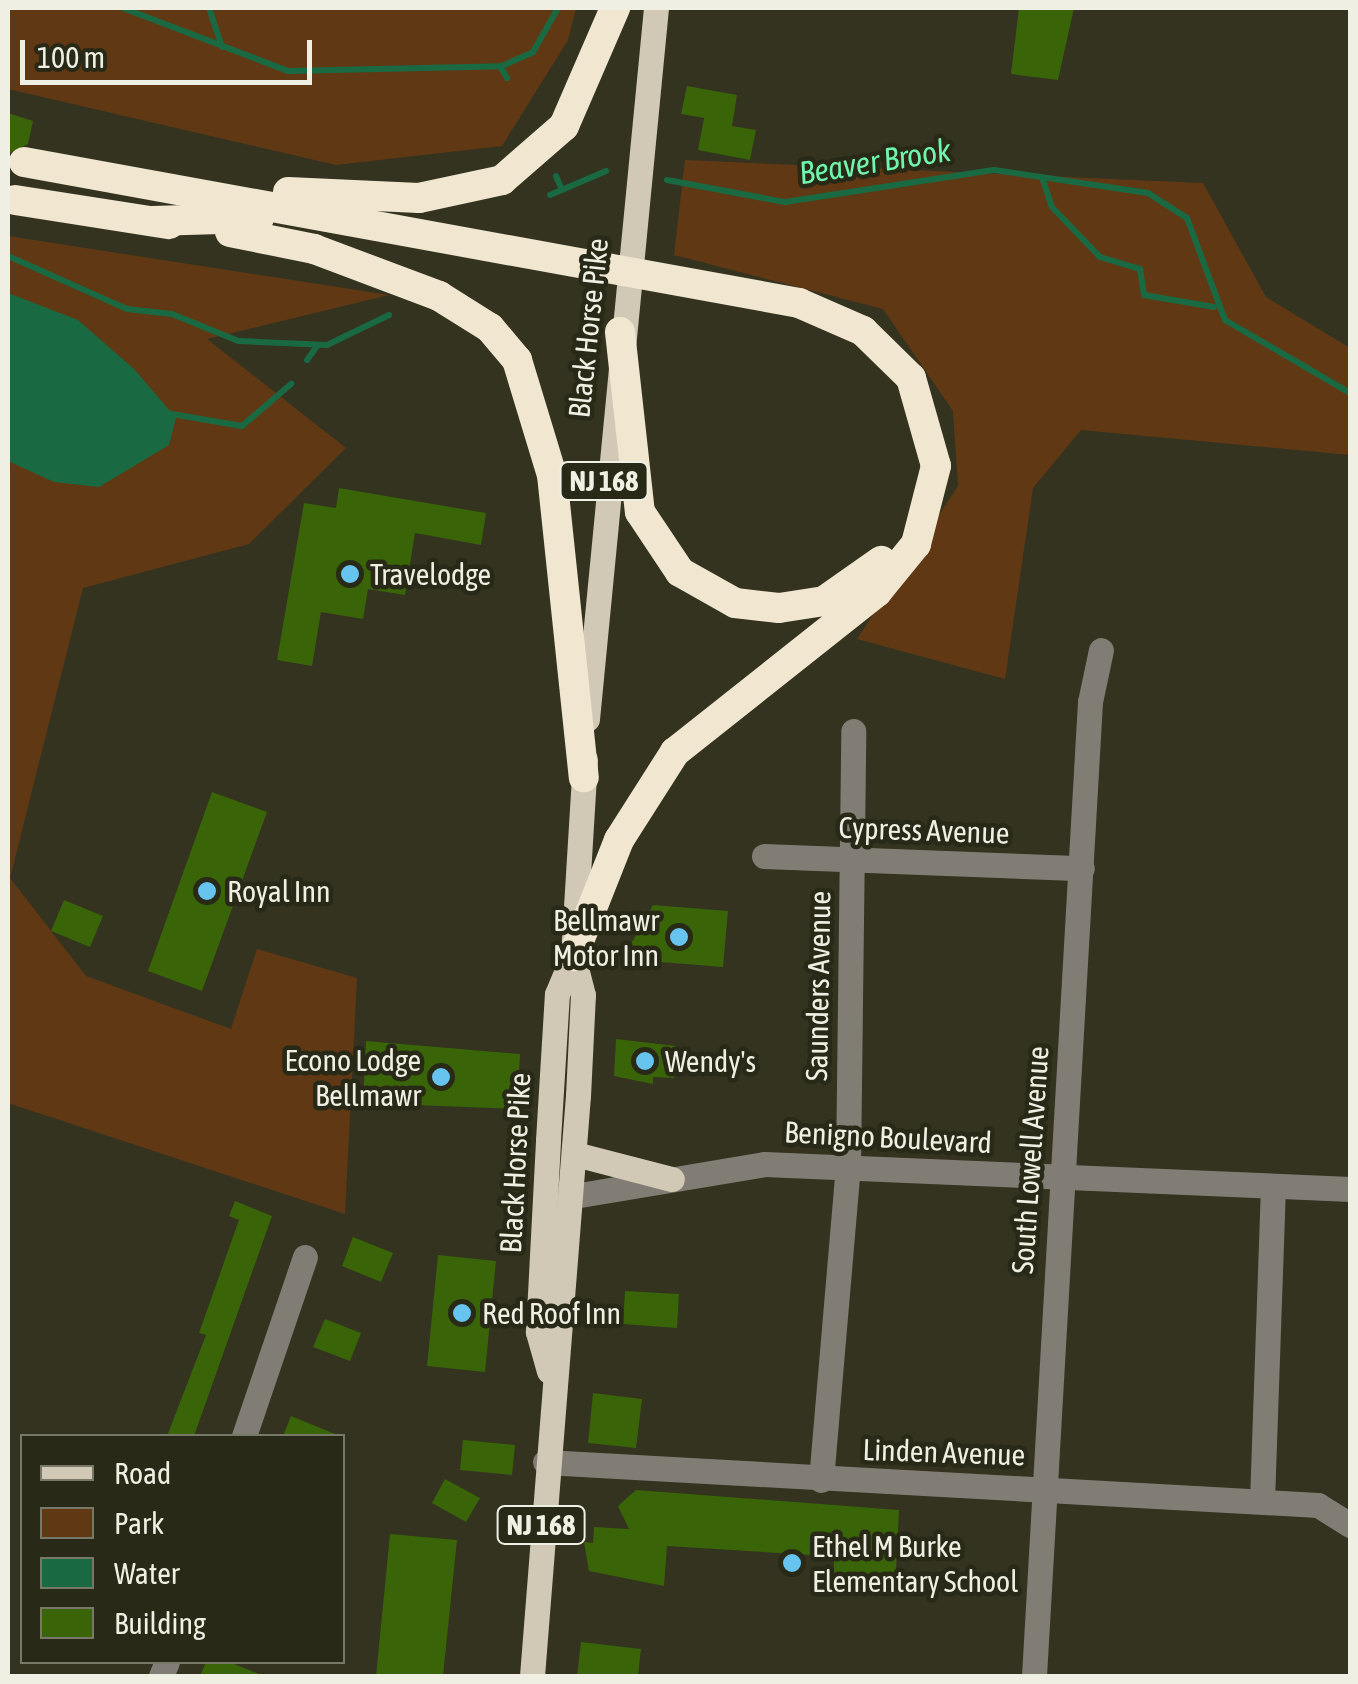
<!DOCTYPE html>
<style>
body{margin:0}
#map{position:relative;width:1358px;height:1684px;overflow:hidden;background:#333320;font-family:"Asap Condensed",sans-serif}
div>[style]{position:absolute}
[style*='--x']{left:calc(var(--x)*1px);top:calc(var(--y)*1px);width:calc(var(--w)*1px);rotate:calc(var(--a)*1deg)}
.green>*{inset:0;background:#603914}
.water>*{inset:0;background:#196a43}
.stream>*{height:6px;margin:-3px;padding:0 3px;transform-origin:3px;border-radius:3px;background:#196a43}
.building>*{inset:0;background:#396407}
.minor>*{height:25px;margin:-12.5px;padding:0 12.5px;transform-origin:12.5px;border-radius:12.5px;background:#817d74}
.major>*{height:25px;margin:-12.5px;padding:0 12.5px;transform-origin:12.5px;border-radius:12.5px;background:#d1c8b6}
.highway>*{height:30px;margin:-15px;padding:0 15px;transform-origin:15px;border-radius:15px;background:#f1e6d0}
.dots>*{width:28px;height:28px;translate:-50% -50%;box-sizing:border-box;border:5px solid #292917;border-radius:50%}
span{translate:-50% -50%;white-space:nowrap;text-align:center;line-height:1.15;-webkit-text-stroke:9px #292917;paint-order:stroke}
.shield-label span{padding:2px 8px;background:#292917;border:2px solid;border-radius:8px;-webkit-text-stroke-width:0}
.shield-label{font-size:28px;color:#efefe3;font-weight:700}
.street-label{font-size:30px;color:#efefe3}
.poi-label{font-size:30px;color:#efefe3}
.left{translate:0 -50%;text-align:left}
.right{translate:-100% -50%;text-align:right}
.water-label{font-size:32px;color:#71f5ad;font-style:italic}
.frame{position:absolute;inset:0;border:10px solid #efefe3;pointer-events:none}
.legend{position:absolute;left:20px;top:1434px;width:325px;height:230px;box-sizing:border-box;background:#292917;border:2px solid #787869;margin:0;padding:12px 18px;list-style:none;font-size:30px;color:#efefe3}
.legend li{display:flex;align-items:center;gap:20px;height:50px}
.legend b{width:50px;border:2px solid #787869}
.scale{position:absolute;left:20px;top:40px;width:292px;height:45px;box-sizing:border-box;border:5px solid #efefe3;border-top:0;padding-left:12px;font-size:30px;line-height:35px;white-space:nowrap;color:#efefe3;-webkit-text-stroke:8px #292917;paint-order:stroke}
</style>
<div id="map">
<div class="green">
<i style="clip-path:polygon(8px 8px,576px 8px,568px 40px,502px 146px,336px 165px,8px 89px)"></i>
<i style="clip-path:polygon(685px 160px,1203px 183px,1266px 297px,1350px 348px,1350px 455px,1081px 430px,1033px 488px,1005px 679px,857px 639px,958px 486px,953px 411px,883px 309px,674px 255px)"></i>
<i style="clip-path:polygon(8px 236px,389px 295px,207px 339px,346px 448px,249px 544px,83px 588px,10px 878px,86px 976px,231px 1029px,257px 949px,357px 978px,345px 1214px,8px 1103px)"></i>
</div>
<div class="water">
<i style="clip-path:polygon(8px 293px,78px 320px,134px 369px,176px 418px,169px 445px,99px 487px,54px 482px,8px 461px)"></i>
</div>
<div class="stream">
<i style="--x:123;--y:8;--w:177;--a:20.9"></i>
<i style="--x:288;--y:71;--w:214;--a:-1.3"></i>
<i style="--x:502;--y:66;--w:34;--a:-24"></i>
<i style="--x:533;--y:52;--w:51;--a:-60.4"></i>
<i style="--x:209;--y:8;--w:41;--a:71.6"></i>
<i style="--x:500;--y:66;--w:14;--a:60"></i>
<i style="--x:556;--y:176;--w:13;--a:67"></i>
<i style="--x:667;--y:180;--w:120;--a:10.6"></i>
<i style="--x:785;--y:202;--w:211;--a:-8.7"></i>
<i style="--x:994;--y:170;--w:156;--a:8.5"></i>
<i style="--x:1148;--y:193;--w:46;--a:32.7"></i>
<i style="--x:1187;--y:218;--w:109;--a:69.6"></i>
<i style="--x:1225;--y:320;--w:145;--a:30.3"></i>
<i style="--x:1043;--y:180;--w:28;--a:72"></i>
<i style="--x:1052;--y:207;--w:69;--a:46.2"></i>
<i style="--x:1100;--y:257;--w:42;--a:16.7"></i>
<i style="--x:1140;--y:269;--w:26;--a:81"></i>
<i style="--x:1144;--y:295;--w:71;--a:9.7"></i>
<i style="--x:550;--y:195;--w:61;--a:-23.2"></i>
<i style="--x:8;--y:256;--w:130;--a:24"></i>
<i style="--x:127;--y:309;--w:45;--a:6.3"></i>
<i style="--x:172;--y:314;--w:71;--a:22.2"></i>
<i style="--x:238;--y:341;--w:89;--a:2.6"></i>
<i style="--x:327;--y:345;--w:69;--a:-25.8"></i>
<i style="--x:307;--y:360;--w:17;--a:-54"></i>
<i style="--x:166;--y:413;--w:77;--a:9.7"></i>
<i style="--x:242;--y:426;--w:65;--a:-40.6"></i>
</div>
<div class="building">
<i style="clip-path:polygon(1019px 8px,1074px 8px,1058px 80px,1011px 74px)"></i>
<i style="clip-path:polygon(687px 86px,737px 95px,732px 126px,756px 130px,750px 160px,698px 150px,704px 118px,681px 114px)"></i>
<i style="clip-path:polygon(8px 113px,33px 121px,28px 144px,8px 154px)"></i>
<i style="clip-path:polygon(339px 488px,486px 513px,481px 545px,415px 533px,405px 595px,368px 589px,363px 619px,321px 612px,312px 666px,277px 660px,304px 503px,336px 508px)"></i>
<i style="clip-path:polygon(212px 792px,267px 812px,202px 991px,148px 971px)"></i>
<i style="clip-path:polygon(64px 900px,103px 916px,90px 947px,51px 931px)"></i>
<i style="clip-path:polygon(653px 905px,728px 911px,723px 967px,635px 960px,632px 942px)"></i>
<i style="clip-path:polygon(616px 1039px,676px 1046px,674px 1078px,653px 1077px,653px 1084px,614px 1076px)"></i>
<i style="clip-path:polygon(366px 1041px,520px 1054px,517px 1109px,363px 1103px)"></i>
<i style="clip-path:polygon(235px 1201px,272px 1216px,194px 1436px,167px 1436px,206px 1335px,199px 1333px,239px 1220px,229px 1216px)"></i>
<i style="clip-path:polygon(353px 1237px,393px 1253px,381px 1282px,342px 1266px)"></i>
<i style="clip-path:polygon(438px 1255px,496px 1261px,485px 1372px,427px 1366px)"></i>
<i style="clip-path:polygon(625px 1291px,679px 1294px,677px 1328px,623px 1324px)"></i>
<i style="clip-path:polygon(325px 1319px,361px 1333px,350px 1361px,313px 1347px)"></i>
<i style="clip-path:polygon(593px 1393px,642px 1399px,636px 1448px,588px 1443px)"></i>
<i style="clip-path:polygon(291px 1416px,340px 1436px,283px 1436px)"></i>
<i style="clip-path:polygon(463px 1440px,515px 1445px,512px 1475px,460px 1470px)"></i>
<i style="clip-path:polygon(445px 1479px,480px 1498px,466px 1522px,432px 1503px)"></i>
<i style="clip-path:polygon(636px 1490px,899px 1510px,895px 1590px,833px 1587px,834px 1560px,826px 1556px,667px 1546px,664px 1586px,589px 1571px,584px 1542px,593px 1543px,594px 1527px,629px 1529px,618px 1506px)"></i>
<i style="clip-path:polygon(390px 1534px,457px 1540px,443px 1676px,376px 1676px)"></i>
<i style="clip-path:polygon(581px 1642px,641px 1649px,638px 1676px,577px 1676px)"></i>
<i style="clip-path:polygon(206px 1662px,229px 1662px,264px 1676px,200px 1676px)"></i>
</div>
<div class="minor">
<i style="--x:764;--y:856;--w:318;--a:2.2"></i>
<i style="--x:550;--y:1200;--w:217;--a:-9.5"></i>
<i style="--x:764;--y:1164;--w:587;--a:2.44"></i>
<i style="--x:244;--y:1436;--w:189;--a:-71.2"></i>
<i style="--x:545;--y:1462;--w:774;--a:3.18"></i>
<i style="--x:1318;--y:1505;--w:38;--a:32"></i>
<i style="--x:821;--y:1480;--w:314;--a:-85.1"></i>
<i style="--x:848;--y:1167;--w:436;--a:-89.3"></i>
<i style="--x:1262;--y:1501;--w:314;--a:-88"></i>
<i style="--x:161;--y:1676;--w:15;--a:-67"></i>
<i style="--x:1034;--y:1676;--w:976;--a:-86.71"></i>
<i style="--x:1090;--y:702;--w:53;--a:-78.1"></i>
</div>
<div class="major">
<i style="--x:587;--y:719;--w:714;--a:-84.46"></i>
<i style="--x:575;--y:1154;--w:100;--a:14.5"></i>
<i style="--x:549;--y:1371;--w:41;--a:-105.8"></i>
<i style="--x:538;--y:1332;--w:192;--a:-87"></i>
<i style="--x:548;--y:1140;--w:146;--a:-86.5"></i>
<i style="--x:557;--y:994;--w:41;--a:-67.2"></i>
<i style="--x:532;--y:1676;--w:582;--a:-85.47"></i>
<i style="--x:578;--y:1096;--w:101;--a:-87.2"></i>
<i style="--x:583;--y:995;--w:40;--a:-104.4"></i>
<i style="--x:573;--y:956;--w:197;--a:-86.5"></i>
</div>
<div class="highway">
<i style="--x:24;--y:162;--w:788;--a:10.31"></i>
<i style="--x:799;--y:303;--w:70;--a:23.6"></i>
<i style="--x:863;--y:331;--w:67;--a:44.4"></i>
<i style="--x:911;--y:378;--w:91;--a:74.1"></i>
<i style="--x:936;--y:466;--w:81;--a:104.4"></i>
<i style="--x:916;--y:544;--w:62;--a:129.1"></i>
<i style="--x:877;--y:592;--w:258;--a:141.6"></i>
<i style="--x:675;--y:752;--w:104;--a:122.5"></i>
<i style="--x:619;--y:840;--w:125;--a:111.6"></i>
<i style="--x:288;--y:192;--w:131;--a:2.6"></i>
<i style="--x:419;--y:198;--w:85;--a:-12.2"></i>
<i style="--x:502;--y:180;--w:82;--a:-41.1"></i>
<i style="--x:564;--y:126;--w:129;--a:-66.6"></i>
<i style="--x:15;--y:200;--w:156;--a:8.9"></i>
<i style="--x:152;--y:221;--w:107;--a:-1.6"></i>
<i style="--x:230;--y:232;--w:86;--a:11.4"></i>
<i style="--x:314;--y:249;--w:134;--a:20.6"></i>
<i style="--x:439;--y:296;--w:60;--a:32.1"></i>
<i style="--x:490;--y:328;--w:42;--a:49.8"></i>
<i style="--x:517;--y:360;--w:120;--a:73.1"></i>
<i style="--x:552;--y:475;--w:304;--a:84"></i>
<i style="--x:620;--y:332;--w:181;--a:83.7"></i>
<i style="--x:640;--y:512;--w:72;--a:56.3"></i>
<i style="--x:680;--y:572;--w:63;--a:29.4"></i>
<i style="--x:735;--y:603;--w:44;--a:6.5"></i>
<i style="--x:779;--y:608;--w:46;--a:-8.8"></i>
<i style="--x:824;--y:601;--w:70;--a:-35.1"></i>
</div>
<div class="dots">
<i style="left:350px;top:574px;background:#66c4ef"></i>
<i style="left:207px;top:891px;background:#66c4ef"></i>
<i style="left:679px;top:937px;background:#66c4ef"></i>
<i style="left:645px;top:1061px;background:#66c4ef"></i>
<i style="left:441px;top:1077px;background:#66c4ef"></i>
<i style="left:462px;top:1313px;background:#66c4ef"></i>
<i style="left:792px;top:1563px;background:#66c4ef"></i>
</div>
<div class="shield-label">
<span style="left:604px;top:481px">NJ 168</span>
<span style="left:541px;top:1525px">NJ 168</span>
</div>
<div class="street-label">
<span style="left:588px;top:328px;rotate:-84deg">Black Horse Pike</span>
<span style="left:924px;top:830px;rotate:2deg">Cypress Avenue</span>
<span style="left:818px;top:986px;rotate:-89deg">Saunders Avenue</span>
<span style="left:888px;top:1137px;rotate:3deg">Benigno Boulevard</span>
<span style="left:1030px;top:1160px;rotate:-86deg">South Lowell Avenue</span>
<span style="left:515px;top:1163px;rotate:-87deg">Black Horse Pike</span>
<span style="left:944px;top:1452px;rotate:2deg">Linden Avenue</span>
</div>
<div class="poi-label">
<span class="left" style="left:370px;top:574px">Travelodge</span>
<span class="left" style="left:227px;top:891px">Royal Inn</span>
<span class="right" style="left:659px;top:937px">Bellmawr<br>Motor Inn</span>
<span class="right" style="left:421px;top:1077px">Econo Lodge<br>Bellmawr</span>
<span class="left" style="left:665px;top:1061px">Wendy's</span>
<span class="left" style="left:482px;top:1313px">Red Roof Inn</span>
<span class="left" style="left:812px;top:1563px">Ethel M Burke<br>Elementary School</span>
</div>
<div class="water-label">
<span style="left:875px;top:162px;rotate:-9deg">Beaver Brook</span>
</div>
<div class="frame"></div>
<ul class="legend">
<li><b style="height:12px;background:#d1c8b6"></b>Road</li>
<li><b style="height:28px;background:#603914"></b>Park</li>
<li><b style="height:28px;background:#196a43"></b>Water</li>
<li><b style="height:28px;background:#396407"></b>Building</li>
</ul>
<div class="scale">100 m</div>
</div>
